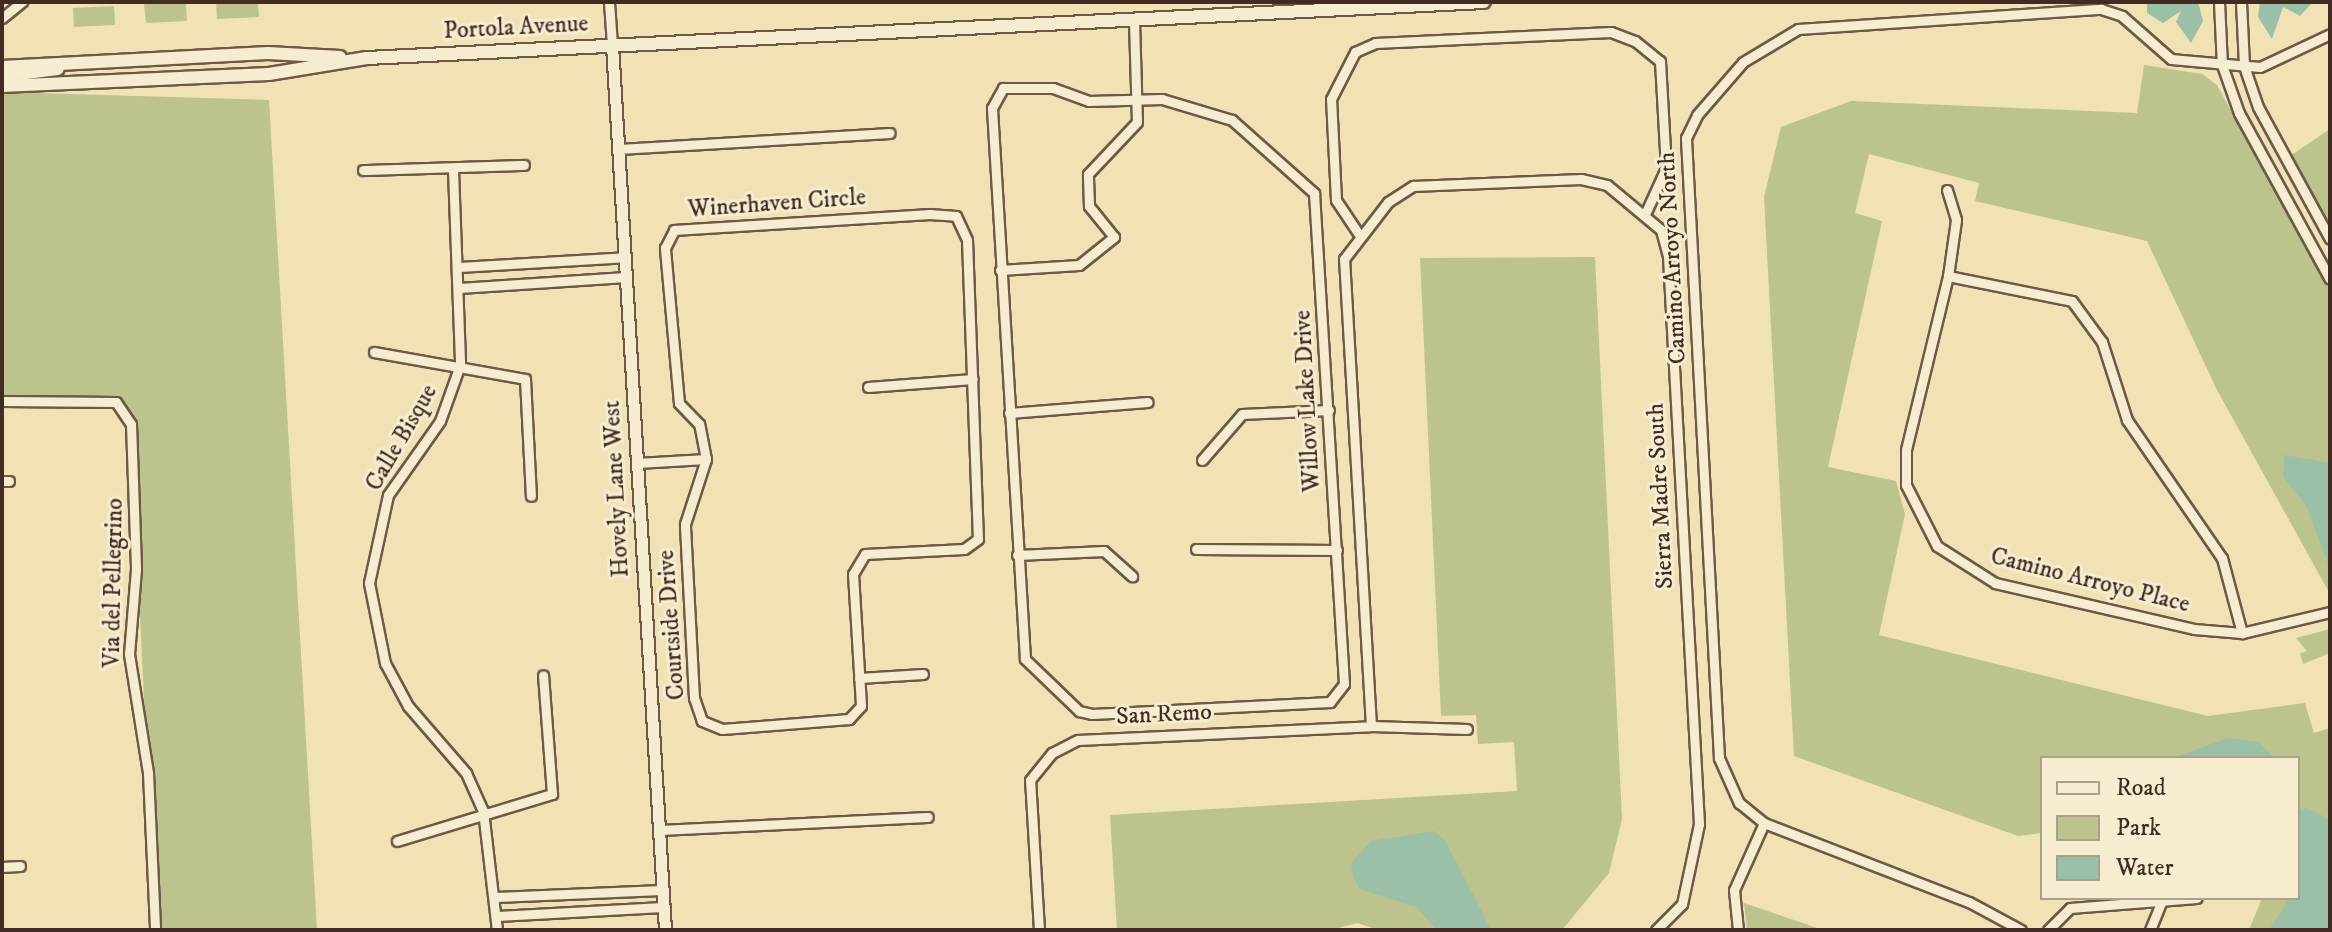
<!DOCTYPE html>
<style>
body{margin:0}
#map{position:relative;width:2332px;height:932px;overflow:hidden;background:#f1e2b6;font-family:"IM FELL DW Pica",serif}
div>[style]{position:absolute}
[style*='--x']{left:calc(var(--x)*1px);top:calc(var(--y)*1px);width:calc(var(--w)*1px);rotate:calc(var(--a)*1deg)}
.green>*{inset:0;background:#bcc38c}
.water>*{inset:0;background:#9cbfa8}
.roads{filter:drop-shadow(2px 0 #6d5948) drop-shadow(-2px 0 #6d5948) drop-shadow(0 2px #6d5948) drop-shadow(0 -2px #6d5948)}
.minor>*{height:9px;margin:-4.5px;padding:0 4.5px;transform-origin:4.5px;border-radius:4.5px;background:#f6ecd0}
.tertiary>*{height:11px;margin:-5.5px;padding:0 5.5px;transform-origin:5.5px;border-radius:5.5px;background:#f6ecd0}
.secondary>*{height:12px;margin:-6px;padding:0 6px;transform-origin:6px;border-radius:6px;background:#f6ecd0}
span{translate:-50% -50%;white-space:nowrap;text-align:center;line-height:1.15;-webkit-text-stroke:6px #f6ecd0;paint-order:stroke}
.street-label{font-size:24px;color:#412b23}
.frame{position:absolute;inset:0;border:4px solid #412b23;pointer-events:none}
.legend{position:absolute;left:2040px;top:756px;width:260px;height:144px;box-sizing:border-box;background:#f6ecd0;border:2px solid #ae9f8b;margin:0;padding:10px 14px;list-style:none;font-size:24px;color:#412b23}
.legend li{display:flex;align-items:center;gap:16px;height:40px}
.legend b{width:40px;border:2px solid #ae9f8b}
</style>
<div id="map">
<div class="green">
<i style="clip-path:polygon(186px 2px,187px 21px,146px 23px,144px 4px)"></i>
<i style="clip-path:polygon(216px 2px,258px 2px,259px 17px,217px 19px)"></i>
<i style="clip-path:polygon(114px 6px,115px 25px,74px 27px,73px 8px)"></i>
<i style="clip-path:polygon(2144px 65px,2202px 74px,2217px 85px,2330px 291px,2330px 594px,2217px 390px,2147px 241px,1975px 201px,1979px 183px,1869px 154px,1855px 213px,1882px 221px,1828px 467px,1896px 481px,1905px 514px,1879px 635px,2208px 716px,2305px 703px,2314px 733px,2330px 728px,2330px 930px,2249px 930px,2262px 898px,2298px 898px,2298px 758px,2042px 758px,2042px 833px,2018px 836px,1794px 756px,1764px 197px,1781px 127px,1851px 101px,2137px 113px)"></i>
<i style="clip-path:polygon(2px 92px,269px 100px,317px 930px,155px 930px,131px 424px,116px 402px,2px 406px)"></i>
<i style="clip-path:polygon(2330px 129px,2330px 228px,2290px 156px)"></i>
<i style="clip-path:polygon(1595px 257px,1622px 819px,1609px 873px,1562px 930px,1379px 930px,1357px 923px,1331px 930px,1117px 930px,1110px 815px,1517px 791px,1514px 742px,1478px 744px,1476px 715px,1441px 716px,1420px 258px)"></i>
<i style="clip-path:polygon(2330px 629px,2330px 653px,2303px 664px,2300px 653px,2307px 651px,2296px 638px)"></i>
<i style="clip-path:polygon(1744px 903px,1823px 930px,1747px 930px)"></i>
</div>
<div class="water">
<i style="clip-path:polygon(2198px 2px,2203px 21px,2191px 43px,2176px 22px,2181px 11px,2163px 23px,2147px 13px,2147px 2px)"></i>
<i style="clip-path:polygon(2260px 2px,2313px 2px,2300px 16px,2283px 7px,2272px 39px,2258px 17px)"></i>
<i style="clip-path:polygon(2284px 455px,2330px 463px,2330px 569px,2306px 505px,2283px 477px)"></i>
<i style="clip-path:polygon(2228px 738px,2258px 742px,2275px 758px,2173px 758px)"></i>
<i style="clip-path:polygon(2306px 807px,2330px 820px,2330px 930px,2269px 930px,2290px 898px,2298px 898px,2298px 811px)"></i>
<i style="clip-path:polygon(1434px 831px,1445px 840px,1491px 930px,1437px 930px,1416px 907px,1360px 889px,1353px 877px,1351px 863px,1371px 841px)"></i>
</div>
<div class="roads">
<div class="minor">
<i style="--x:609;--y:2;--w:43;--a:86"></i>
<i style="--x:2219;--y:2;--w:63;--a:87.3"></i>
<i style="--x:2222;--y:65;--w:51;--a:70.5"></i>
<i style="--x:2239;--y:113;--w:189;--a:61.3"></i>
<i style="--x:2241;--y:2;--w:64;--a:87.3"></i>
<i style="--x:2244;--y:66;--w:43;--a:71.1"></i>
<i style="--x:2258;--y:107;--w:150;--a:61.4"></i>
<i style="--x:2;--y:18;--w:26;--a:-39"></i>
<i style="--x:1003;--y:88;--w:50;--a:0"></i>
<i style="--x:1053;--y:88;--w:38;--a:20"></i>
<i style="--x:1089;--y:101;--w:73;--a:-1.6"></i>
<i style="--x:1162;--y:99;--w:73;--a:16.7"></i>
<i style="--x:1232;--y:120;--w:110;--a:41.7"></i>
<i style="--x:1314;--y:193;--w:492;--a:86.5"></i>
<i style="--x:1344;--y:684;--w:23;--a:128"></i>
<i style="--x:1330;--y:702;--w:238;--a:177.1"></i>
<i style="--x:1092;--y:714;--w:13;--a:-167"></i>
<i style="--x:1079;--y:711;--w:75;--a:-136.1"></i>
<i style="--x:1025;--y:659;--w:552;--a:-93.43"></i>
<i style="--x:992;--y:108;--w:23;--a:-61"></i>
<i style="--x:619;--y:149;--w:271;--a:-3.4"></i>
<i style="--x:363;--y:170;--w:161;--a:-1.8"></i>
<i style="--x:453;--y:170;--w:195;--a:87.9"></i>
<i style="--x:460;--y:365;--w:59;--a:109.7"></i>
<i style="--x:440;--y:421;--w:90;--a:125.1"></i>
<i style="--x:388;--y:495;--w:90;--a:102.2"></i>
<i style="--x:369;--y:583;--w:82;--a:78.7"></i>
<i style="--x:385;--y:663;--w:49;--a:61.9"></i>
<i style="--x:408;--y:706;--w:89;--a:49.1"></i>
<i style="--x:466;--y:773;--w:42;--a:65.9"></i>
<i style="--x:483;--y:811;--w:120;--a:83.3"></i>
<i style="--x:1947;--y:190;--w:31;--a:73"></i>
<i style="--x:1956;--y:220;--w:57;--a:98.1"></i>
<i style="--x:1948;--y:276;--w:179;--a:103.6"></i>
<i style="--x:1906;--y:450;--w:35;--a:90"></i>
<i style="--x:1906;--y:485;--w:68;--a:63.1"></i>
<i style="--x:1937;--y:546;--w:69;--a:32.5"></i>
<i style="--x:1995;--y:583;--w:204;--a:13"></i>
<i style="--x:2194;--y:629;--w:48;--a:4.8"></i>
<i style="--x:2242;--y:633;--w:90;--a:-13.4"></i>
<i style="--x:929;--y:214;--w:27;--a:4"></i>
<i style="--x:956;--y:216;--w:26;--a:65"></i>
<i style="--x:967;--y:240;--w:299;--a:87.9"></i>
<i style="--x:978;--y:539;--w:17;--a:144"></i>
<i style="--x:964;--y:549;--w:99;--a:177.1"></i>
<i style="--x:865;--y:554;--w:23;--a:121"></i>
<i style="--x:853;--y:574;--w:132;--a:86.5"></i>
<i style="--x:861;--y:706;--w:18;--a:133"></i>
<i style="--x:849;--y:719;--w:127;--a:175.5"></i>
<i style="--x:722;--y:729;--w:22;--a:-158"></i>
<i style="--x:702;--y:721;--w:24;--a:-109"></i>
<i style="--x:694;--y:698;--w:174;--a:-93"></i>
<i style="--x:685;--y:524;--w:68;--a:-72.1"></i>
<i style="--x:706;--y:459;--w:36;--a:-101"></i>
<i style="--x:699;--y:424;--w:29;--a:-134"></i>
<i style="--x:679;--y:403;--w:156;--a:-95.2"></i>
<i style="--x:665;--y:248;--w:20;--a:-63"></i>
<i style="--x:674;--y:230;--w:256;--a:-3.6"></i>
<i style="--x:1360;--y:236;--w:43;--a:-123.7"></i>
<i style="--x:1336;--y:200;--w:101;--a:-92.8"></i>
<i style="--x:1331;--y:99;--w:53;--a:-62.9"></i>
<i style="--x:1355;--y:52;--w:22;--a:-24"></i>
<i style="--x:1375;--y:43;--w:236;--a:-2.7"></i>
<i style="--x:1611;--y:32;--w:26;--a:21"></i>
<i style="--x:1635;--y:41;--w:32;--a:39"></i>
<i style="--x:1660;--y:61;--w:107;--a:86.8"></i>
<i style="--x:1666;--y:168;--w:48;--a:114.4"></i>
<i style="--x:459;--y:267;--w:166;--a:-3.4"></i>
<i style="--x:1000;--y:270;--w:79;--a:-3.6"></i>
<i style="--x:1079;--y:265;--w:45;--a:-38.7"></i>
<i style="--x:1114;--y:237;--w:40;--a:-129"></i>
<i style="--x:1089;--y:206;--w:32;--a:-92"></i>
<i style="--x:1088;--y:174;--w:71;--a:-46.7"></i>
<i style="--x:1137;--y:122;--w:102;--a:-91.7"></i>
<i style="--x:1948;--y:276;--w:126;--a:11.4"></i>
<i style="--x:2072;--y:301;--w:51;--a:53.8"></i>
<i style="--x:2102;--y:342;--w:82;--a:72.2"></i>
<i style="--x:2127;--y:420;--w:168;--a:55.5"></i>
<i style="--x:2222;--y:558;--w:78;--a:75.1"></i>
<i style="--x:459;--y:288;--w:167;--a:-3.8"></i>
<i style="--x:374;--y:352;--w:153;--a:10.1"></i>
<i style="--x:525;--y:379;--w:117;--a:87.1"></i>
<i style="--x:868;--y:387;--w:105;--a:-4.4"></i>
<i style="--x:2;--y:401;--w:114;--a:0.5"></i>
<i style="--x:116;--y:402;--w:27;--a:56"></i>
<i style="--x:131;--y:424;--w:145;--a:88"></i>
<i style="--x:136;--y:569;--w:85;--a:94.7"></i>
<i style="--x:129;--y:654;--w:121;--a:80.9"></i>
<i style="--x:148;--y:773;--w:157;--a:87.4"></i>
<i style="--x:1009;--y:413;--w:139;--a:-4.5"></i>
<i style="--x:1202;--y:460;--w:61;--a:-49"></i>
<i style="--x:1242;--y:414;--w:87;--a:-2.6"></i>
<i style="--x:637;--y:463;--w:69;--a:-3.3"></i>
<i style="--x:2;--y:481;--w:7;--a:0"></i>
<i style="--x:1196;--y:549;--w:141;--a:0.4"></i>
<i style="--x:1017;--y:555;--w:87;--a:-2.6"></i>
<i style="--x:1104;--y:551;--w:38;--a:42"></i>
<i style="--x:859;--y:678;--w:64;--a:-3.6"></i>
<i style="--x:1371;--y:726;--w:468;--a:-93.3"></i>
<i style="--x:1344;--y:259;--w:72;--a:-52.3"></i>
<i style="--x:1388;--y:202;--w:30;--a:-33"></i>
<i style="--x:1413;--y:186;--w:168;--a:-2.4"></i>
<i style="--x:1581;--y:179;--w:27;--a:13"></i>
<i style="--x:1607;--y:185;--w:70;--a:39.8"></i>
<i style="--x:1661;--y:230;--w:28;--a:75"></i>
<i style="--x:1668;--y:257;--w:568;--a:86.87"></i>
<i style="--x:1699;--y:824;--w:82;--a:102"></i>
<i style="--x:1682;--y:904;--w:37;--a:135"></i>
<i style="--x:1764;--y:823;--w:220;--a:21.1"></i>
<i style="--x:1969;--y:902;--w:59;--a:28.3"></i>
<i style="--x:659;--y:830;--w:269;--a:-2.8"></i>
<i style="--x:397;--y:841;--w:162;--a:-16.9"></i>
<i style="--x:552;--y:794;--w:119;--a:-94.3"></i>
<i style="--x:2;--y:867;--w:18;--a:-3"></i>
<i style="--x:496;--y:897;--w:166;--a:-2.4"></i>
<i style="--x:497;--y:916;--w:166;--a:-3.1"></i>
<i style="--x:1039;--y:930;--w:150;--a:-93.4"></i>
<i style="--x:1030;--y:780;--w:35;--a:-51"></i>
<i style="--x:1052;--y:753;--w:29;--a:-27"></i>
<i style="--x:1078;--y:740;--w:293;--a:-2.7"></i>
<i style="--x:1371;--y:726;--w:96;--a:1.8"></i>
<i style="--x:1738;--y:930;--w:40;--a:-95.7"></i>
<i style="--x:1734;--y:890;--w:73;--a:-65.9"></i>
<i style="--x:1764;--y:823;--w:32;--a:-141"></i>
<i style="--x:1739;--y:803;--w:49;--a:-114"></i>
<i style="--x:1719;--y:758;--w:621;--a:-93.05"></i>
<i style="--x:1686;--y:138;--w:25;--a:-64"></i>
<i style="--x:1697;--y:115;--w:70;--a:-49"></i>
<i style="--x:1743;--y:62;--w:64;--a:-31"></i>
<i style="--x:1798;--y:29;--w:304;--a:-3.8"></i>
<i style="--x:2101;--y:9;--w:22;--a:18"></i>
<i style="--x:2122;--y:16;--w:65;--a:41.3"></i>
<i style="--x:2171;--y:59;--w:89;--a:5.1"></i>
<i style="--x:2260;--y:67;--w:77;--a:-25.2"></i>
<i style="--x:2048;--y:930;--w:31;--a:-45"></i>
<i style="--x:2070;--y:908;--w:127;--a:-4.5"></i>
<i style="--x:2150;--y:930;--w:29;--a:-68"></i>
</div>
<div class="tertiary">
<i style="--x:612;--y:45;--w:887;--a:86.57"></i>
</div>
<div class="secondary">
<i style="--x:2;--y:67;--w:266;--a:-3"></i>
<i style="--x:268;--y:53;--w:72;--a:3.2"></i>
<i style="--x:2;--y:76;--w:56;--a:-7.1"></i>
<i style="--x:2;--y:86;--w:267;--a:-2.6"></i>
<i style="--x:269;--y:74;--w:99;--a:-9.3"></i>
<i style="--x:367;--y:58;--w:1118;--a:-2.87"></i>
</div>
</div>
<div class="street-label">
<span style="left:516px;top:28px;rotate:-3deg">Portola Avenue</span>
<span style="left:777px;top:204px;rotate:-4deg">Winerhaven Circle</span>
<span style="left:1673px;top:258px;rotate:-93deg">Camino Arroyo North</span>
<span style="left:1308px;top:401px;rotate:-93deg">Willow Lake Drive</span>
<span style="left:402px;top:438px;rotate:-60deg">Calle Bisque</span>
<span style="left:617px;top:489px;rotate:-93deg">Hovely Lane West</span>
<span style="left:1661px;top:496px;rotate:-93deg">Sierra Madre South</span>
<span style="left:2090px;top:581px;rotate:14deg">Camino Arroyo Place</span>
<span style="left:114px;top:583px;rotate:-89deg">Via del Pellegrino</span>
<span style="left:672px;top:625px;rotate:-94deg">Courtside Drive</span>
<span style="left:1164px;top:715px;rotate:-3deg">San Remo</span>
</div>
<div class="frame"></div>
<ul class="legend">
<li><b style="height:10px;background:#f6ecd0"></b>Road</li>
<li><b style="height:22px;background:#bcc38c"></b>Park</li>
<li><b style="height:22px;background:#9cbfa8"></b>Water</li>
</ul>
</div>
